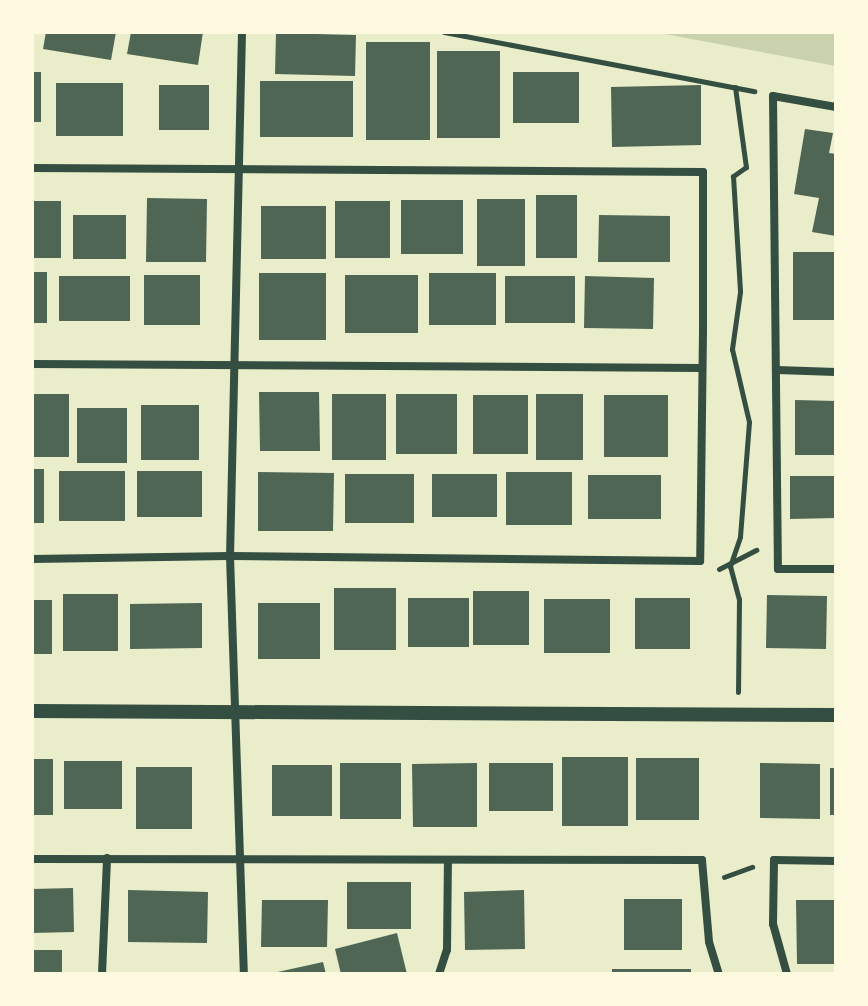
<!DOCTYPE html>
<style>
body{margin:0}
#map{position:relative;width:868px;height:1006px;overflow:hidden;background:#e9edc9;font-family:"Source Sans 3",sans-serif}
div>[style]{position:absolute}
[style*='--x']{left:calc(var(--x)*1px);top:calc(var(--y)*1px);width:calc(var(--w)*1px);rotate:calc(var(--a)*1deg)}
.green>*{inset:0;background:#cad2ad}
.building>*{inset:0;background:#4f6655}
.path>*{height:5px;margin:-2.5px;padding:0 2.5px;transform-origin:2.5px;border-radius:2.5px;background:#344e41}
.minor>*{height:8px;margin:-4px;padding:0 4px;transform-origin:4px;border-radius:4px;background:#344e41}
.tertiary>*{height:14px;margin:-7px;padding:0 7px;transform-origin:7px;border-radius:7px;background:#344e41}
span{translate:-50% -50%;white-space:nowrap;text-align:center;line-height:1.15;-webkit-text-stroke:8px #fefae0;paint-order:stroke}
.frame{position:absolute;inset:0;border:34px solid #fefae0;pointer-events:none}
</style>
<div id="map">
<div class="green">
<i style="clip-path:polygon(654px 32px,836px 32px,836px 66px)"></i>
</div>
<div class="building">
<i style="clip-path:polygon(46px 32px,116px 32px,111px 60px,43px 49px)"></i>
<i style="clip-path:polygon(131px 32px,203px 32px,198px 65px,127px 54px)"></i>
<i style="clip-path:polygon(276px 33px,356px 35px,355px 76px,275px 74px)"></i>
<i style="clip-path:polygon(366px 42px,430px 42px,430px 140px,366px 140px)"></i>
<i style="clip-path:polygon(437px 51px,500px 51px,500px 138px,437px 138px)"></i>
<i style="clip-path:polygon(32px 72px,41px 72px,41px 122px,32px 122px)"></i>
<i style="clip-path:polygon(513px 72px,579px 72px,579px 123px,513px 123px)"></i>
<i style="clip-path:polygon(260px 81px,353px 81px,353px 137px,260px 137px)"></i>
<i style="clip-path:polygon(56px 83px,123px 83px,123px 136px,56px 136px)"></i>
<i style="clip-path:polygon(159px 85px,209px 85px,209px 130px,159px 130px)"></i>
<i style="clip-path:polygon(701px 85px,701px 145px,612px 147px,611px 87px)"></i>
<i style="clip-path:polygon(805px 129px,833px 133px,829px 153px,836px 154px,836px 236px,812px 232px,819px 198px,794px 194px)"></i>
<i style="clip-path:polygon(536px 195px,577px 195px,577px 258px,536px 258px)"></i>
<i style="clip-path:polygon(147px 198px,207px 199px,206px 262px,146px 262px)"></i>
<i style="clip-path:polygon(477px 199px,525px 199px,525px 266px,477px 266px)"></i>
<i style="clip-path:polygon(401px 200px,463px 200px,463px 254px,401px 254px)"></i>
<i style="clip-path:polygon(32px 201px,61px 201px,61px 258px,32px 258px)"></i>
<i style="clip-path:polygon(335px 201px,390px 201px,390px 258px,335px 258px)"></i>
<i style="clip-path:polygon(261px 206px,326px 206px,326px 259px,261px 259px)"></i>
<i style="clip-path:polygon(73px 215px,126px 215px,126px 259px,73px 259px)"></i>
<i style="clip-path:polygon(599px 215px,670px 216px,670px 262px,598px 262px)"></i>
<i style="clip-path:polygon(793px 252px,836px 252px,836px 320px,793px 320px)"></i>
<i style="clip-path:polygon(32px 272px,47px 272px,47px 323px,32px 323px)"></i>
<i style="clip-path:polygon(259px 273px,326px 273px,326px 340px,259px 340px)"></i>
<i style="clip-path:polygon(429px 273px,496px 273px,496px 325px,429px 325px)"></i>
<i style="clip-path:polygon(144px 275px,200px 275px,200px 325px,144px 325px)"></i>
<i style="clip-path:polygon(345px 275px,418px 275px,418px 333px,345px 333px)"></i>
<i style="clip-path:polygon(59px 276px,130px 276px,130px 321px,59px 321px)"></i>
<i style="clip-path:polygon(505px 276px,575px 276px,575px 323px,505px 323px)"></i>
<i style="clip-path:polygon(585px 276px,654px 278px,653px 329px,584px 328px)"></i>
<i style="clip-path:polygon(259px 392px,319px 392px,320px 451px,260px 451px)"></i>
<i style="clip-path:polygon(32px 394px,69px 394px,69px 457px,32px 457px)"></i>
<i style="clip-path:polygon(332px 394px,386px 394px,386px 460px,332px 460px)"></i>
<i style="clip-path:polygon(396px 394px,457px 394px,457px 454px,396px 454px)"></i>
<i style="clip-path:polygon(536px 394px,583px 394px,583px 460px,536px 460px)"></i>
<i style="clip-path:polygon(473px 395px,528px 395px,528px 454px,473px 454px)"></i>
<i style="clip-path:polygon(604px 395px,668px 395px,668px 457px,604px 457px)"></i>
<i style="clip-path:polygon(795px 400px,836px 401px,836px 455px,795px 455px)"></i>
<i style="clip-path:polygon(141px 405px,199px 405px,199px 460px,141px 460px)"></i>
<i style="clip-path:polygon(77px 408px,127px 408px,127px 463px,77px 463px)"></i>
<i style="clip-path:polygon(32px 469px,44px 469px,44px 523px,32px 523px)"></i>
<i style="clip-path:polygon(59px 471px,125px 471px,125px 521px,59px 521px)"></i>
<i style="clip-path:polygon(137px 471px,202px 471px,202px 517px,137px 517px)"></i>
<i style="clip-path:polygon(258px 472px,334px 473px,333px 531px,258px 531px)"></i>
<i style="clip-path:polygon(506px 472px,572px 472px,572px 525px,506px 525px)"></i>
<i style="clip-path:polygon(345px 474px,414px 474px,414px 523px,345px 523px)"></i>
<i style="clip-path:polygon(432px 474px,497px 474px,497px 517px,432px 517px)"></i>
<i style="clip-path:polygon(588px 475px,661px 475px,661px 519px,588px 519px)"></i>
<i style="clip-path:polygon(790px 476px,836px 476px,836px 518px,790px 519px)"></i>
<i style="clip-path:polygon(334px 588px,396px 588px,396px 650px,334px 650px)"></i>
<i style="clip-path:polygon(473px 591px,529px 591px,529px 645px,473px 645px)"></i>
<i style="clip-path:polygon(63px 594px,118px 594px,118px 651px,63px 651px)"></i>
<i style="clip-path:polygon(767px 595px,827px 596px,826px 649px,766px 648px)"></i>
<i style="clip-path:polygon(408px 598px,469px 598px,469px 647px,408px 647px)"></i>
<i style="clip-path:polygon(635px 598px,690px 598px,690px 649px,635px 649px)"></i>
<i style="clip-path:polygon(544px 599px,610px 599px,610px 653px,544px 653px)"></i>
<i style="clip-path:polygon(32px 600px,52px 600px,52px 654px,32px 654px)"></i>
<i style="clip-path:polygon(202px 603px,202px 648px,130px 649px,130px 604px)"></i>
<i style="clip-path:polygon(258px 603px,320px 603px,320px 659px,258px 659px)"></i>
<i style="clip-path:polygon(562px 757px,628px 757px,628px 826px,562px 826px)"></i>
<i style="clip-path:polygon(636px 758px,699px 758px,699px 820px,636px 820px)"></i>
<i style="clip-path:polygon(32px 759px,53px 759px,53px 815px,32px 815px)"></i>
<i style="clip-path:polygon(64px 761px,122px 761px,122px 809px,64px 809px)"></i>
<i style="clip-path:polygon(340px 763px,401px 763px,401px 819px,340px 819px)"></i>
<i style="clip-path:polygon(477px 763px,477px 827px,413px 827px,412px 764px)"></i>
<i style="clip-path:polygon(489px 763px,553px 763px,553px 811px,489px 811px)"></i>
<i style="clip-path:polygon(760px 763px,820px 764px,820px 819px,760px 818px)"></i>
<i style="clip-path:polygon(272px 765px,332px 765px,332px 816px,272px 816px)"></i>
<i style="clip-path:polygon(136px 767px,192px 767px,192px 829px,136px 829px)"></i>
<i style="clip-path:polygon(830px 768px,836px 768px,836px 815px,830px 815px)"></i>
<i style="clip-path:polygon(347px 882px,411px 882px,411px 929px,347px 929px)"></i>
<i style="clip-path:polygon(73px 888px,74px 932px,32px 933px,32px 889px)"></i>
<i style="clip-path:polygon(128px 890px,208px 892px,207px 943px,128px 942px)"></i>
<i style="clip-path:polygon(524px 890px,525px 949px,465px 950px,464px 892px)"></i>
<i style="clip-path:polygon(624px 899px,682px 899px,682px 950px,624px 950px)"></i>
<i style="clip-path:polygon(262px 900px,328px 900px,327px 947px,261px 947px)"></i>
<i style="clip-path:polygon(796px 900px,836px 900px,836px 964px,797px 964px)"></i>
<i style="clip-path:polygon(397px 933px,407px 974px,341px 974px,335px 949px)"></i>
<i style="clip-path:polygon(32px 950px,62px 950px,62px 974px,32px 974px)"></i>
<i style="clip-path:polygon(323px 962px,326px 974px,273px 974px,273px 973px)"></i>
<i style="clip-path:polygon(612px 969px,691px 969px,691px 974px,612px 974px)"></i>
</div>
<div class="path">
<i style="--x:444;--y:32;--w:316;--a:10.8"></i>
<i style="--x:735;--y:87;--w:81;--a:82.2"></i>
<i style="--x:746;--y:167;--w:16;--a:145"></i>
<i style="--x:733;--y:176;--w:116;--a:86.5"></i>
<i style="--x:740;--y:292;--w:58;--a:98"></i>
<i style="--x:732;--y:349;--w:75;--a:76.9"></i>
<i style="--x:749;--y:422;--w:115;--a:94.5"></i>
<i style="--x:740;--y:537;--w:31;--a:109"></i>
<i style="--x:730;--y:566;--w:34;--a:75"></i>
<i style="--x:739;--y:599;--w:93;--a:90.6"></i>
<i style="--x:719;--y:569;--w:42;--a:-27.2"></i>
<i style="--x:724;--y:877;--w:30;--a:-20"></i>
</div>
<div class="minor">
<i style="--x:242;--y:32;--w:524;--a:91.31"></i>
<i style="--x:230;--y:556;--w:418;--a:88.1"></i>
<i style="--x:836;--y:107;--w:64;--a:-170.1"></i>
<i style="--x:773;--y:96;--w:473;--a:89.4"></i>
<i style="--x:778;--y:569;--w:58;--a:0"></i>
<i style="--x:32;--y:168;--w:671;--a:0.34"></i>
<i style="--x:703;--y:172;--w:159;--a:90"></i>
<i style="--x:703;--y:331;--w:230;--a:90.7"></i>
<i style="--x:700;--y:561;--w:470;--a:-179.4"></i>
<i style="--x:230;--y:556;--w:198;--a:179.1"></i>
<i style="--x:32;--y:364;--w:670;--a:0.34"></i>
<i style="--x:777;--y:370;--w:59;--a:1.9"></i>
<i style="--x:32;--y:859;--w:670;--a:0.09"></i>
<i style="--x:702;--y:860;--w:82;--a:85.1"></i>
<i style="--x:709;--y:942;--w:34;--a:73"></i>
<i style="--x:102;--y:974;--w:116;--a:-87.5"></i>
<i style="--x:439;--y:974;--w:25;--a:-72"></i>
<i style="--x:447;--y:950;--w:90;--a:-89.4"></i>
<i style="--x:787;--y:974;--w:52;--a:-105.6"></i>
<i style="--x:773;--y:924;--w:64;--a:-89.1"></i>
<i style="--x:774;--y:860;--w:62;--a:0.9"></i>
</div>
<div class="tertiary">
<i style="--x:32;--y:711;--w:804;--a:0.29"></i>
</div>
<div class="frame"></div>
</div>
